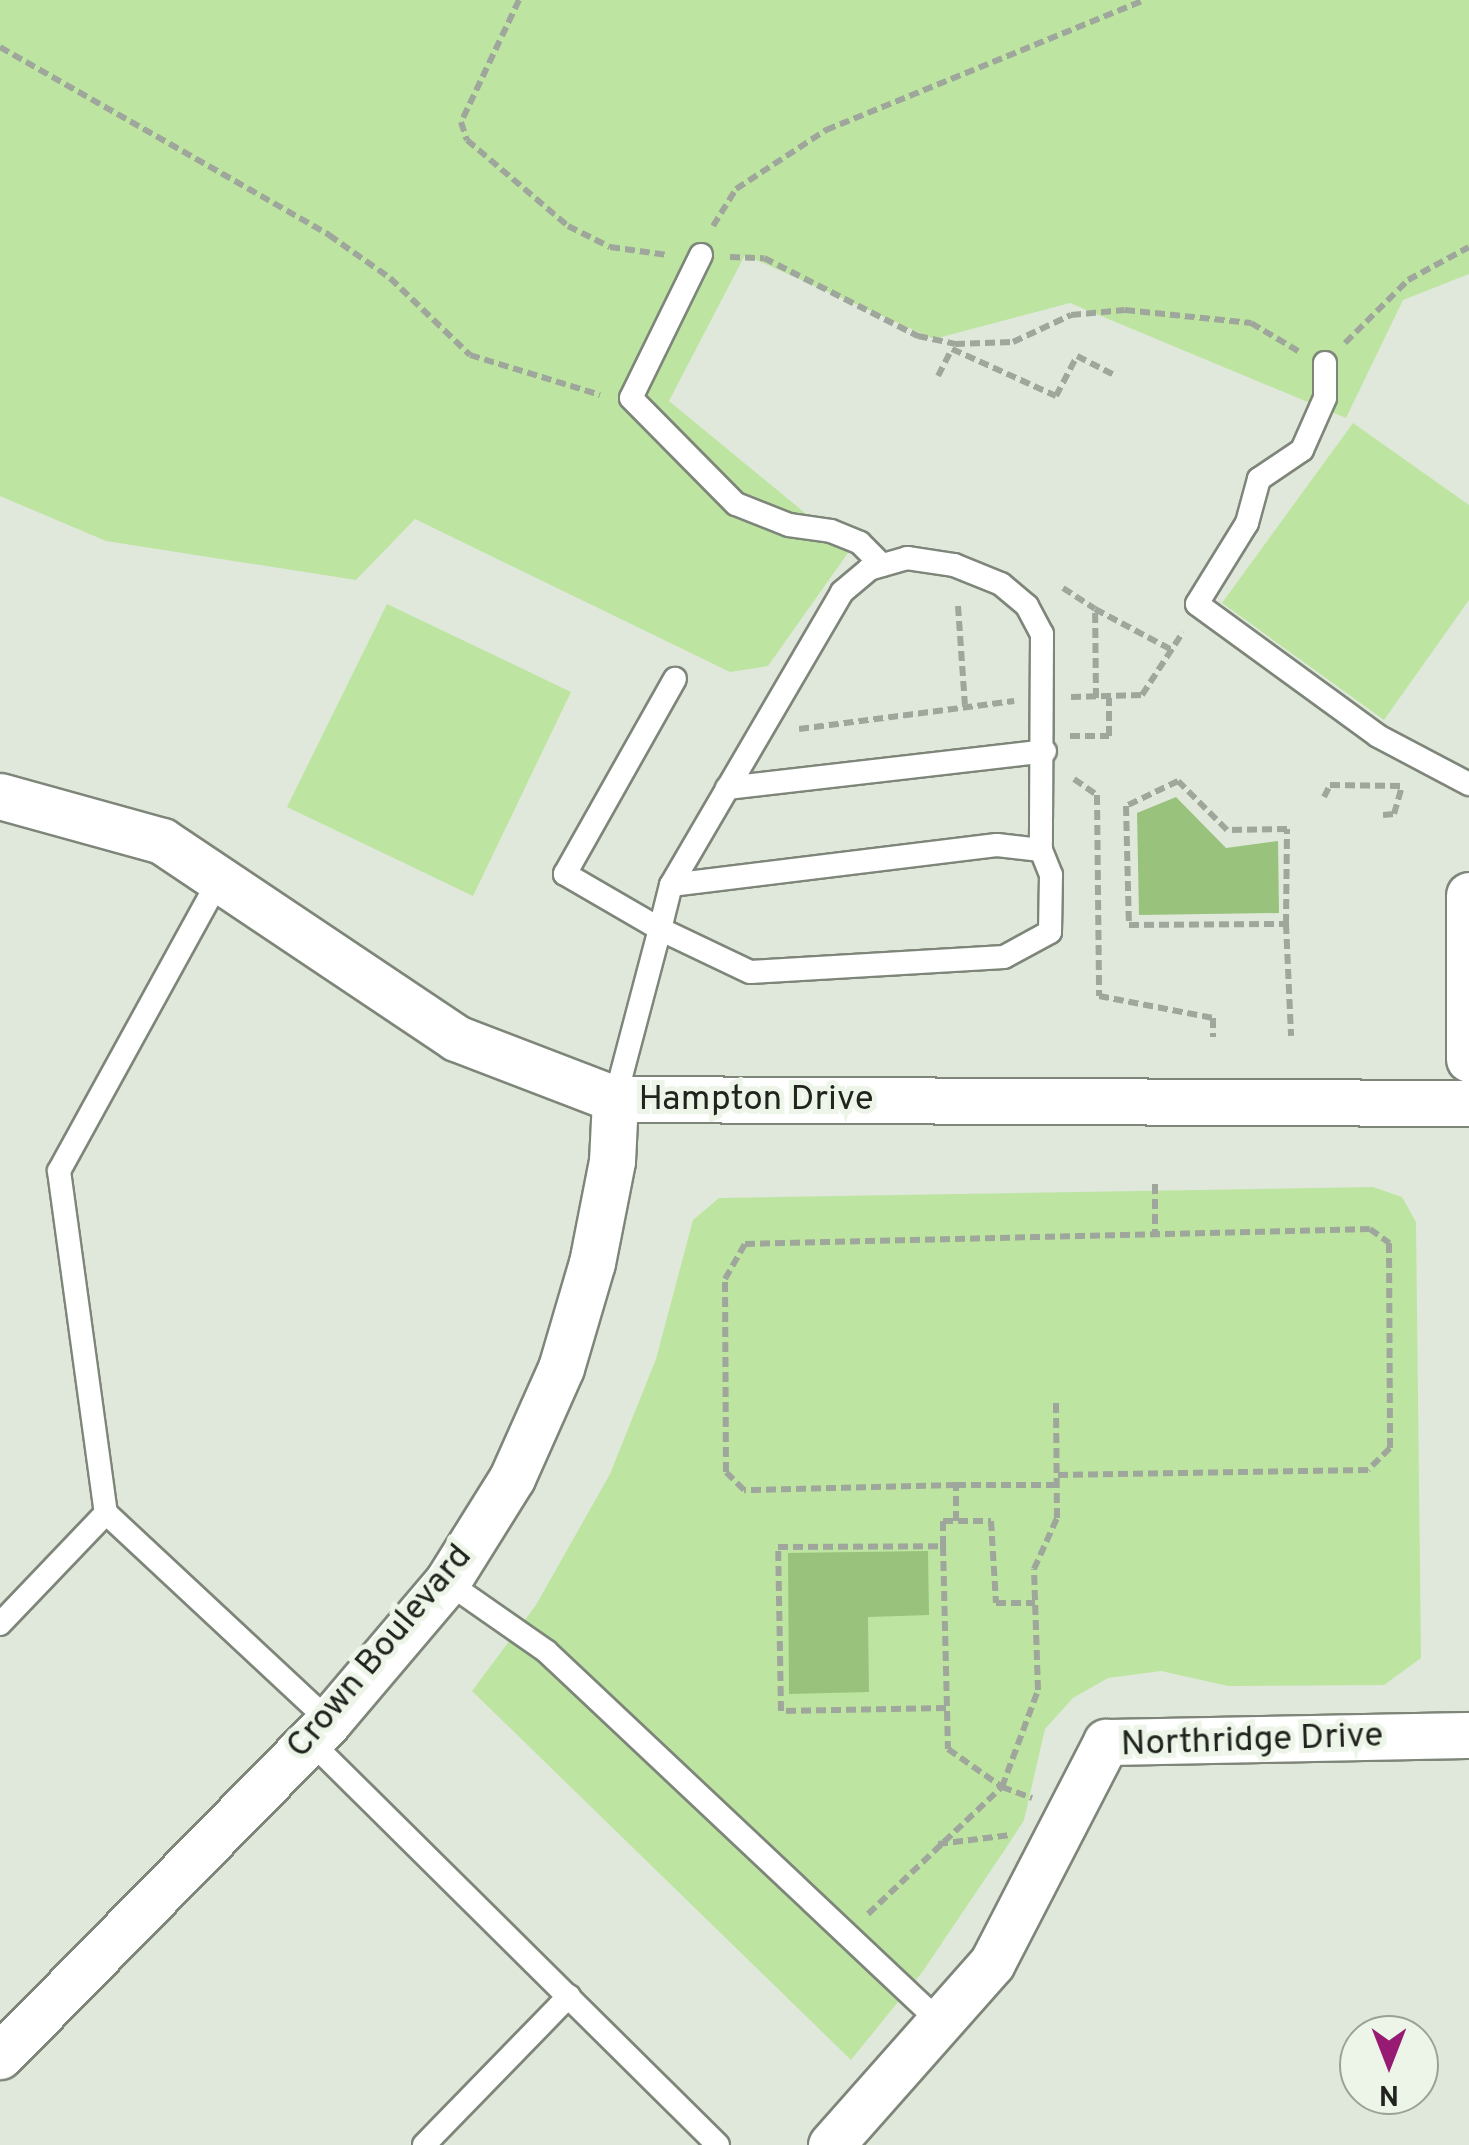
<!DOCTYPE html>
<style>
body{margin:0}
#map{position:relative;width:1469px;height:2145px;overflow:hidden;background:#e0e8db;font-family:Overpass,sans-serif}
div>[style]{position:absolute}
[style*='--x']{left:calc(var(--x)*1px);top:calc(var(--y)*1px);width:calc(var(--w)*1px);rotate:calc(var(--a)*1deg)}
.green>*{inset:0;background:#bde5a1}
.water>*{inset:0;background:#99c27c}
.path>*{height:6px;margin-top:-3px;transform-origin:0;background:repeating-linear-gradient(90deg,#9fa69b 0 10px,transparent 0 15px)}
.roads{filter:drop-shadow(2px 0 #7e867a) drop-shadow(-2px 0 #7e867a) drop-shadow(0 2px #7e867a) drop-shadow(0 -2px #7e867a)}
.lane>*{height:22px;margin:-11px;padding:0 11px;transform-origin:11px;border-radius:11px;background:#fff}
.street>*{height:45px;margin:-22.5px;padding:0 22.5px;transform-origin:22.5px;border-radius:22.5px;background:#fff}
span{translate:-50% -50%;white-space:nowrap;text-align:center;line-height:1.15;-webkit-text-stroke:10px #edf5e8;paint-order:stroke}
.street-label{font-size:35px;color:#20231e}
.north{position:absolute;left:1339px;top:2015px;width:100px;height:100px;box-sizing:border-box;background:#edf5e8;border:2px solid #9ba197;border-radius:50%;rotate:180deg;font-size:28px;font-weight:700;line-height:40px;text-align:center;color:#20231e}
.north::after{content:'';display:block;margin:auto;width:35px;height:45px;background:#971a73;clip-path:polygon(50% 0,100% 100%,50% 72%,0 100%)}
</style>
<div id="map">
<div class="green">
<i style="clip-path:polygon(0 0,1469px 0,1469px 274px,1403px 300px,1346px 418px,1070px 303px,934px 339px,745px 255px,669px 401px,850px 550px,768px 666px,730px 672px,415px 519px,356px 580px,106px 541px,0 496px)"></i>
<i style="clip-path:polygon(1353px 423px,1469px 505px,1469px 600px,1384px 720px,1222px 603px)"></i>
<i style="clip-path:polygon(387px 604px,571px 692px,473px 896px,287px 807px)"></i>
<i style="clip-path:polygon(1373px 1187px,1402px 1197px,1416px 1222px,1421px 1658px,1384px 1685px,1228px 1686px,1161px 1671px,1108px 1678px,1073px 1698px,1045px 1729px,1024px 1820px,1008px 1845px,923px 1971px,851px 2060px,472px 1691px,536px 1605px,610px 1474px,656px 1359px,693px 1220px,719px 1198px)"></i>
</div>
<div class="water">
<i style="clip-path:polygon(1176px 797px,1226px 848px,1278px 841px,1279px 913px,1139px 915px,1137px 813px)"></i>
<i style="clip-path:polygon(928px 1551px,929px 1615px,868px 1617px,869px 1692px,789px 1694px,788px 1553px)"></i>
</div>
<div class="path">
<i style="--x:519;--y:0;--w:135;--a:115.4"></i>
<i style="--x:461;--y:122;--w:19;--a:72"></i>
<i style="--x:467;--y:140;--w:133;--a:40.4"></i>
<i style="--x:568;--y:226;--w:47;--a:26.6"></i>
<i style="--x:610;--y:247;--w:58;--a:8"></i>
<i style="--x:0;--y:47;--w:379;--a:29.7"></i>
<i style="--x:329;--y:235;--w:75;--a:35.2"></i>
<i style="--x:390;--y:278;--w:111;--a:43.9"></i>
<i style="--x:470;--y:355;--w:136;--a:17.1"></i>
<i style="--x:713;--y:226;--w:44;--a:-58.1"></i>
<i style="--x:736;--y:189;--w:108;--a:-33.2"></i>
<i style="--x:826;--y:130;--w:344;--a:-22.2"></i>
<i style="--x:730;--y:257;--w:34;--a:2"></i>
<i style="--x:764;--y:258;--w:173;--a:26.9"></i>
<i style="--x:918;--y:336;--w:38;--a:12"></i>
<i style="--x:955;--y:344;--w:58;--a:-2"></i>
<i style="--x:1013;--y:342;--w:64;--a:-25"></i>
<i style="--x:1071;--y:315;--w:54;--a:-5.3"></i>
<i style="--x:1125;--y:310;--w:127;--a:5.9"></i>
<i style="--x:1251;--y:323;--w:55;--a:30.8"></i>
<i style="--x:1345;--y:343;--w:89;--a:-45"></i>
<i style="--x:1408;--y:280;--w:69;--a:-28.4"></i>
<i style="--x:952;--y:349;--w:114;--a:24.3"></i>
<i style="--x:1056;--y:396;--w:45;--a:-62.3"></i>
<i style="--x:1077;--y:356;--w:44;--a:27.1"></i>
<i style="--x:938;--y:376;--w:30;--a:-63"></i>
<i style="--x:1063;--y:588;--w:38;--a:33"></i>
<i style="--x:958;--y:606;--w:99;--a:86"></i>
<i style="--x:1071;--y:697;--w:71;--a:-1.6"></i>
<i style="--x:1142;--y:695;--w:75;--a:-56.9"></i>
<i style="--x:1096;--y:698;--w:89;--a:-90.6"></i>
<i style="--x:1095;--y:609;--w:89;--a:28"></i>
<i style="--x:799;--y:729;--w:217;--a:-7.4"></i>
<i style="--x:1070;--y:736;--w:39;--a:0"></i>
<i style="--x:1109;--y:736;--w:38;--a:-90"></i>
<i style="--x:1074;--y:779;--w:28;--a:35"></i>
<i style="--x:1097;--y:795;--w:201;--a:89.4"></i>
<i style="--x:1099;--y:996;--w:116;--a:10.9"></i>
<i style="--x:1213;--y:1018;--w:19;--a:90"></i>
<i style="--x:1324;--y:797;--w:13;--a:-63"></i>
<i style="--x:1330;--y:785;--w:71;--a:0.8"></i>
<i style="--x:1383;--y:815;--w:11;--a:-5"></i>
<i style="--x:1394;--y:814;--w:29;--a:-74"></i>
<i style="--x:1286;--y:924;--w:95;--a:-89.4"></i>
<i style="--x:1287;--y:829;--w:60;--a:179"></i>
<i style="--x:1227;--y:830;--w:69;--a:-135"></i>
<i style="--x:1178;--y:781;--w:58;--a:154.3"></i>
<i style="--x:1126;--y:806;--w:119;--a:88.6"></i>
<i style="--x:1129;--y:925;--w:157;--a:-0.4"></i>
<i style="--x:1286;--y:924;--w:112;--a:87.4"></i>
<i style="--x:1155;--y:1184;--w:50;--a:90"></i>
<i style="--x:956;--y:1485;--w:101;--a:0"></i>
<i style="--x:956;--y:1521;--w:36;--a:-90"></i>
<i style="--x:956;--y:1485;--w:212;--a:178.6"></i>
<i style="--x:744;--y:1490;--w:25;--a:-135"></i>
<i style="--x:726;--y:1472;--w:193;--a:-90.3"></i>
<i style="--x:725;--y:1279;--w:40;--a:-60.3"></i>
<i style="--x:745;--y:1244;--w:625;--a:-1.37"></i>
<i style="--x:1370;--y:1229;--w:24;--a:36"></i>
<i style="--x:1389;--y:1243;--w:205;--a:89.7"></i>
<i style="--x:1390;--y:1448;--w:31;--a:135"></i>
<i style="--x:1368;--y:1470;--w:311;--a:179.1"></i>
<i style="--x:943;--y:1546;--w:25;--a:-90"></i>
<i style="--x:943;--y:1521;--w:48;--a:0"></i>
<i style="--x:991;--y:1521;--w:82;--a:86.5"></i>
<i style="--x:996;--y:1603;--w:39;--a:0"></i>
<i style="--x:946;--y:1708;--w:165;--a:179"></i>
<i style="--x:781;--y:1711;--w:164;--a:-91"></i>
<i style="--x:778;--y:1547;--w:165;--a:-0.3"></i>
<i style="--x:943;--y:1546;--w:203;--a:88.6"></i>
<i style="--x:948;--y:1749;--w:66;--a:35.1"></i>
<i style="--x:1002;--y:1787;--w:103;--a:-69.6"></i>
<i style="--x:1038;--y:1690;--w:121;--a:-91.9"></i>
<i style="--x:1034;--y:1569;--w:56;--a:-65.7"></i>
<i style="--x:1057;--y:1518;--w:120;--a:-90.5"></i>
<i style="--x:938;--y:1844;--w:73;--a:-7.1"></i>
<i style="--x:868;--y:1914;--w:185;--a:-43.5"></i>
<i style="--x:1002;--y:1787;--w:32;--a:20"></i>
</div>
<div class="roads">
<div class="lane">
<i style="--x:701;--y:255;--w:159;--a:116.1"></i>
<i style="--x:631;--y:398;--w:149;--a:45.3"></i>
<i style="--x:736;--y:504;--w:57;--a:21.6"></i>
<i style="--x:789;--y:525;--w:42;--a:8.1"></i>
<i style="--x:831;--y:531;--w:31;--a:22"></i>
<i style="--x:860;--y:543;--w:31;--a:45"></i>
<i style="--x:1325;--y:363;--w:35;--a:90"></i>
<i style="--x:1325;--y:398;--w:57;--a:113.9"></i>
<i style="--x:1302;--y:450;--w:52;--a:146"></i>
<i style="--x:1259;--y:479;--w:46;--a:105.3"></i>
<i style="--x:1247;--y:523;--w:95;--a:121.7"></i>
<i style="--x:1197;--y:604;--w:224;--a:36.1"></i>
<i style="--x:1378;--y:736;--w:103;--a:27.8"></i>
<i style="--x:727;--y:788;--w:320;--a:-6.6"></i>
<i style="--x:219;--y:880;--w:332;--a:118.8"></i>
<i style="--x:59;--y:1171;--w:345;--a:82.2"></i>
<i style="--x:106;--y:1513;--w:305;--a:43"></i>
<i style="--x:671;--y:885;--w:328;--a:-7"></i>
<i style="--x:997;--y:845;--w:44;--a:6.5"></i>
<i style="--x:1041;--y:850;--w:27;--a:68"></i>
<i style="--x:1051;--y:875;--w:57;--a:91"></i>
<i style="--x:1050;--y:932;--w:52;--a:151.5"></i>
<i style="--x:1004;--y:957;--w:254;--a:176.6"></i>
<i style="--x:750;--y:972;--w:100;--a:-154.5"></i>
<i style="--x:660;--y:929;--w:45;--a:-76"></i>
<i style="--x:671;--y:885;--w:339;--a:-59.7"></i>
<i style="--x:842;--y:592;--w:35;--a:-40"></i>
<i style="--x:869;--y:569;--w:40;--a:-16"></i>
<i style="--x:907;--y:558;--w:48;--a:8.5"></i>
<i style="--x:954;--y:565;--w:51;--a:22"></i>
<i style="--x:1001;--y:584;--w:34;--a:40"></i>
<i style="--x:1027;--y:606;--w:32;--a:62"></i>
<i style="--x:1042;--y:634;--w:216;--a:90.3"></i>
<i style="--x:615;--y:1099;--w:176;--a:-75.2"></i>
<i style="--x:660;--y:929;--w:110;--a:-149.9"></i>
<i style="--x:565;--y:874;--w:224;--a:-60.6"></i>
<i style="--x:447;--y:1582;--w:121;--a:34.9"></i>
<i style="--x:546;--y:1651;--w:541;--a:43.28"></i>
<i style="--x:0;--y:1624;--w:153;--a:-46.3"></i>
<i style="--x:310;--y:1741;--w:574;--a:44.72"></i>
<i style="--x:424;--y:2145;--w:208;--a:-45.8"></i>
</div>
<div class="street">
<i style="--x:0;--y:796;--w:168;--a:15.5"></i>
<i style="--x:162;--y:841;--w:354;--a:33.8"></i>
<i style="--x:456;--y:1038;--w:170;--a:21"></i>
<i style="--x:615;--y:1099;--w:854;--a:0.27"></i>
<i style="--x:1469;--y:895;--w:164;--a:90"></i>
<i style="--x:0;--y:2056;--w:470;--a:-45.5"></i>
<i style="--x:329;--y:1721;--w:182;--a:-49.7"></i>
<i style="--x:447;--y:1582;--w:123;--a:-58"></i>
<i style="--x:512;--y:1478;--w:120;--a:-66"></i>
<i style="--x:561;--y:1368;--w:109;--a:-73.6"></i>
<i style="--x:592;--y:1263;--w:104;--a:-78.9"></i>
<i style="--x:612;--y:1161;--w:62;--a:-87.2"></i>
<i style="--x:831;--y:2145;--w:243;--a:-48.5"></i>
<i style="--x:992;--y:1963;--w:249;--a:-62.7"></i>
<i style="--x:1106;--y:1742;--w:363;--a:-1.1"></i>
</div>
</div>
<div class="street-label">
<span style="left:756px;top:1100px">Hampton Drive</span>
<span style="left:380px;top:1652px;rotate:-50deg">Crown Boulevard</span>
<span style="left:1252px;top:1741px;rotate:-2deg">Northridge Drive</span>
</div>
<div class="north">N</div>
</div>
